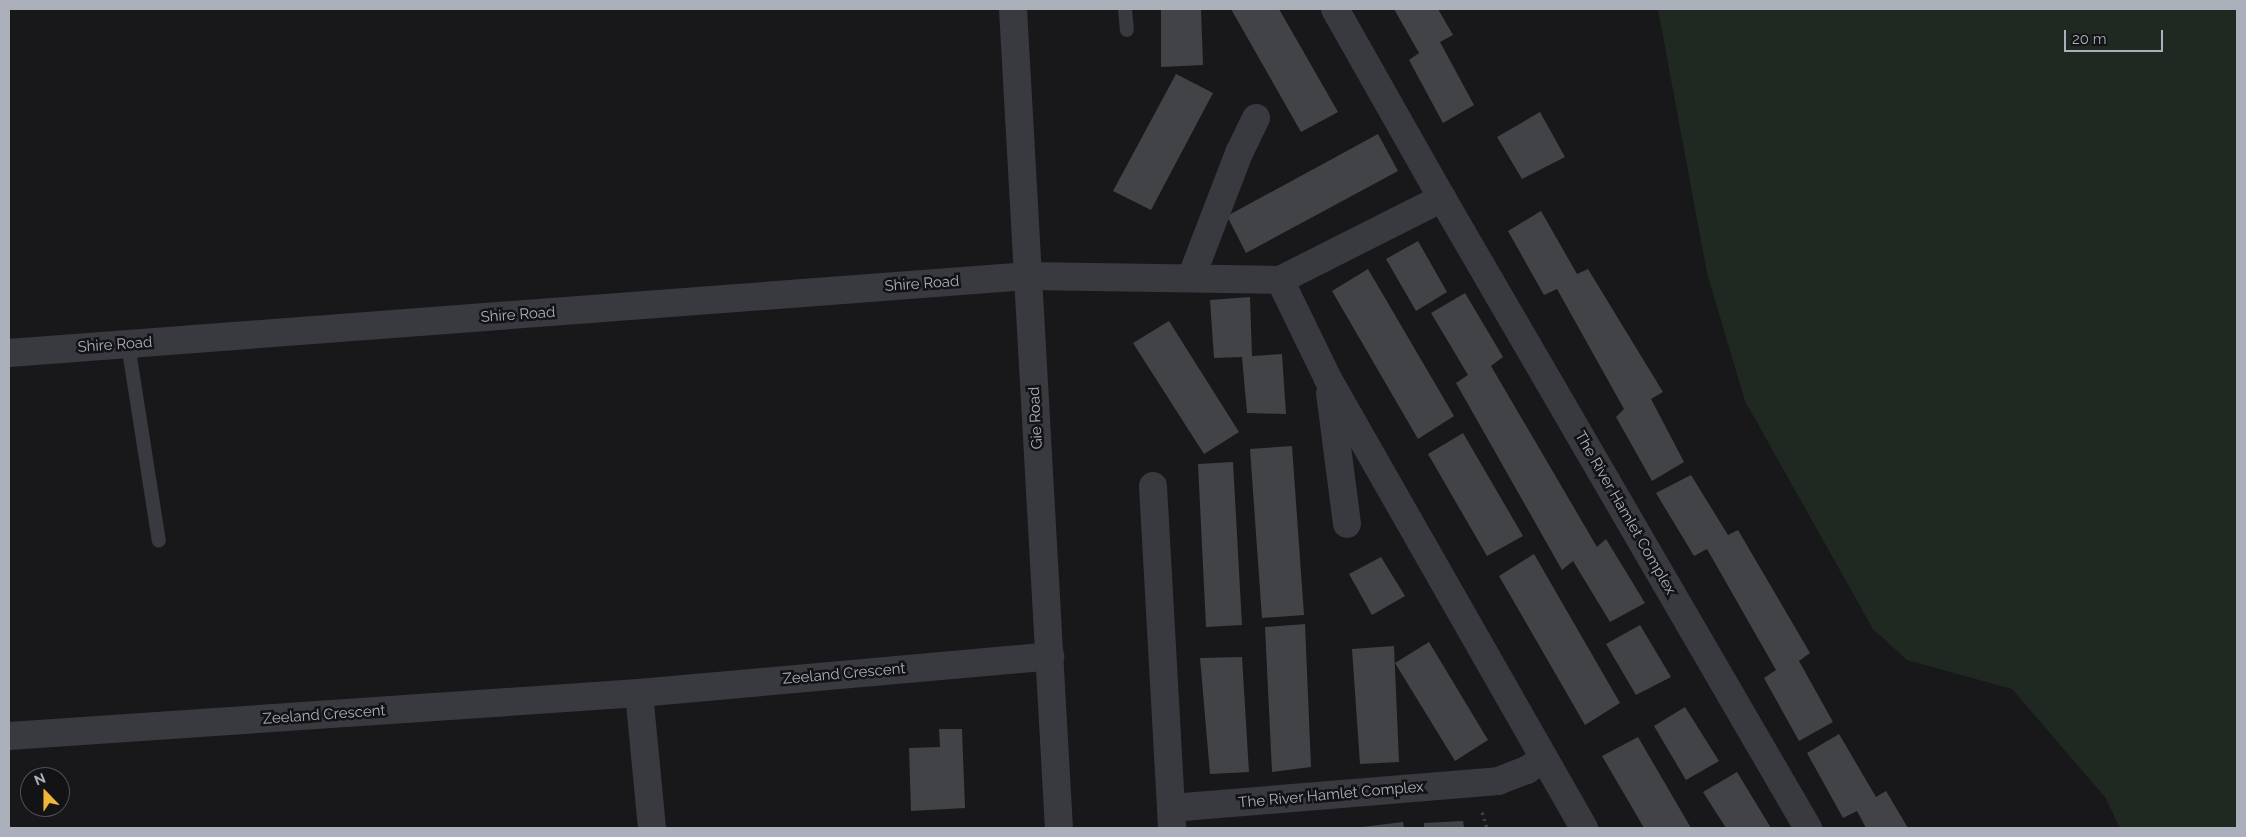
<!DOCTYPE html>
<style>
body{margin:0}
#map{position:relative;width:2246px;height:837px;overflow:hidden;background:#18181a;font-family:Raleway,sans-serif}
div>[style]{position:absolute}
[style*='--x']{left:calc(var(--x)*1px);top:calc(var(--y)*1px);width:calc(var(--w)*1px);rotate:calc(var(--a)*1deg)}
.green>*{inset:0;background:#202921}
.building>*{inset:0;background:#424347}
.path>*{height:3px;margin-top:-1.5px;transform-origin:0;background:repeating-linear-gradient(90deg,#3f4146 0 2.5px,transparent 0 6.5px)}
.service>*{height:14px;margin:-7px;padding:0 7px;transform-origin:7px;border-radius:7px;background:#393a3f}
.minor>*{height:28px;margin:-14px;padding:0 14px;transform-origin:14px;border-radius:14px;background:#393a3f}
.tertiary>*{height:28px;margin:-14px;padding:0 14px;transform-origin:14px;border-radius:14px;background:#393a3f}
span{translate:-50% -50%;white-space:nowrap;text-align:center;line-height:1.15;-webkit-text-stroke:5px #131316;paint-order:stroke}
.street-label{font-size:15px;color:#abafba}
.frame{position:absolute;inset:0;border:10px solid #abafba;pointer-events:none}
.north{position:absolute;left:20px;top:767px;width:50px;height:50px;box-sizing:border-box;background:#131316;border:1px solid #505158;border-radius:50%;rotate:338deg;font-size:14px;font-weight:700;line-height:20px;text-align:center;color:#abafba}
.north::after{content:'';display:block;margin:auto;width:18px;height:22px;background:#f1b53a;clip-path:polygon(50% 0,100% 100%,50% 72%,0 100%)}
.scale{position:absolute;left:2064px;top:30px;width:99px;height:22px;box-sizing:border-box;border:2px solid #abafba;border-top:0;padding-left:6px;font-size:15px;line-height:18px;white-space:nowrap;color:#abafba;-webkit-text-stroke:4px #131316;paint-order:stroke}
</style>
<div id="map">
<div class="green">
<i style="clip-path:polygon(1658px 9px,2237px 9px,2237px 828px,2120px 828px,2105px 797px,2012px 689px,1907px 660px,1873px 629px,1745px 401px,1707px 273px)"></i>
</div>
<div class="building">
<i style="clip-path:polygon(1161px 9px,1201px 9px,1203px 65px,1161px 67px)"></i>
<i style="clip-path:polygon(1231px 9px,1279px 9px,1338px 112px,1301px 132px)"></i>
<i style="clip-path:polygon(1394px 9px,1438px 9px,1453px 35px,1440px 42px,1474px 105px,1443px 123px,1409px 60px,1419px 53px)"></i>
<i style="clip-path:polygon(1176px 74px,1213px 93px,1151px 210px,1113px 191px)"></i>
<i style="clip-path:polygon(1540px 112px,1565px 157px,1522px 179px,1497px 137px)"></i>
<i style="clip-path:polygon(1378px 134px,1398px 171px,1246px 253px,1227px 216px)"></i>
<i style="clip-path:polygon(1541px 211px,1577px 274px,1588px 269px,1663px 392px,1651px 399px,1684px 462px,1652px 481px,1616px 417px,1624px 409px,1557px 289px,1544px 295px,1508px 231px)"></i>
<i style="clip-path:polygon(1418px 241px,1447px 292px,1416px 311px,1386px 259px)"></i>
<i style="clip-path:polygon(1368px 269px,1454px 416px,1418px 439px,1332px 291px)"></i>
<i style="clip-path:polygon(1465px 293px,1503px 357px,1491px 366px,1597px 547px,1606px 539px,1645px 603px,1610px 622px,1573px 561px,1562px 570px,1456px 383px,1468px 375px,1431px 313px)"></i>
<i style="clip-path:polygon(1250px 297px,1252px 356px,1282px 354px,1286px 414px,1247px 413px,1242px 357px,1214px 358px,1210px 300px)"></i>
<i style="clip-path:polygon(1169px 321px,1239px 432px,1204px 454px,1133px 343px)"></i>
<i style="clip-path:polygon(1463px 433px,1523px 536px,1487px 556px,1428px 454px)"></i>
<i style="clip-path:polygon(1292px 446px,1304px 615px,1262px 618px,1250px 449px)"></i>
<i style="clip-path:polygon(1233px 462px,1242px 625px,1206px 627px,1198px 464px)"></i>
<i style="clip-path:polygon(1691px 475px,1728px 535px,1738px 530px,1810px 653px,1799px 661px,1833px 722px,1799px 741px,1764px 678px,1776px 670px,1707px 549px,1694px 556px,1656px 493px)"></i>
<i style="clip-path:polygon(1534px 554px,1620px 703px,1585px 725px,1499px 576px)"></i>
<i style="clip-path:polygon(1381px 557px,1405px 596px,1372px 615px,1349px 574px)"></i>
<i style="clip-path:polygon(1305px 624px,1311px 767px,1272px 772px,1265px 627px)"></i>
<i style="clip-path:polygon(1640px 625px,1671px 677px,1636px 695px,1606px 644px)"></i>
<i style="clip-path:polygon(1429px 642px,1488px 740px,1455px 761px,1395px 663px)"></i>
<i style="clip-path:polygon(1394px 646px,1399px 762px,1360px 764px,1352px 649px)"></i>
<i style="clip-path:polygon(1242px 657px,1249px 772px,1210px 774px,1200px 658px)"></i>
<i style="clip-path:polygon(1685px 707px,1719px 761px,1686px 780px,1654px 726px)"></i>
<i style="clip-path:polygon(939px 729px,962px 729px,965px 808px,911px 811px,909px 748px,940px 747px)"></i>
<i style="clip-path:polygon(1839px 734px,1876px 797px,1886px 791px,1908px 828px,1866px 828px,1857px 811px,1843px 818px,1807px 753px)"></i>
<i style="clip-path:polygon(1638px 737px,1691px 828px,1644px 828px,1602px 756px)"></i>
<i style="clip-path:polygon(1737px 772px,1771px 828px,1726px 828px,1703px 792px)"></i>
<i style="clip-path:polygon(1463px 821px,1464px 828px,1424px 828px,1424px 823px)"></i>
<i style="clip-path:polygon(1403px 822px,1404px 828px,1362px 828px,1362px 827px)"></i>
</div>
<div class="path">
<i style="--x:1482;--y:812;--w:17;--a:73"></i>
</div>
<div class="service">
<i style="--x:1125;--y:9;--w:21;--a:85"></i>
<i style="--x:128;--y:344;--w:199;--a:81.1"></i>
</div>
<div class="minor">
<i style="--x:1335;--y:9;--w:217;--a:60.5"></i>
<i style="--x:1442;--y:198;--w:729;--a:59.85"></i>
<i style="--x:1191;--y:278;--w:134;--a:-69"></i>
<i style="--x:1239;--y:153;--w:39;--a:-64"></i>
<i style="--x:1280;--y:280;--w:110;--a:64.1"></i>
<i style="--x:1328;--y:379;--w:517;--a:60.31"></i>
<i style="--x:9;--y:353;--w:1022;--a:-4.32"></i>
<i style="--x:1028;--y:276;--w:252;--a:0.9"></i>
<i style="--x:1280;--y:280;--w:182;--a:-26.8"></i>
<i style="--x:1330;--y:393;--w:132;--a:82.6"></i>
<i style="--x:1153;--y:486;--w:343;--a:86.8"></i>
<i style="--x:639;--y:693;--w:136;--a:84.5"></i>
<i style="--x:9;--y:736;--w:631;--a:-3.9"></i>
<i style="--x:639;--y:693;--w:413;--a:-5.1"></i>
<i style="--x:1171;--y:808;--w:328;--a:-4.7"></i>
<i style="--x:1498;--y:781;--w:31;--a:-21"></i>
<i style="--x:1527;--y:770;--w:21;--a:-35"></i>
</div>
<div class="tertiary">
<i style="--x:1013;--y:9;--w:820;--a:86.79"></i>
</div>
<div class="street-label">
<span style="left:922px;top:284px;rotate:-4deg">Shire Road</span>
<span style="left:518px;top:315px;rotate:-4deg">Shire Road</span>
<span style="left:115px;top:345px;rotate:-4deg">Shire Road</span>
<span style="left:1036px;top:418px;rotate:-93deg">Gie Road</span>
<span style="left:1625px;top:513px;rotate:60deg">The River Hamlet Complex</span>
<span style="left:844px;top:674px;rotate:-5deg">Zeeland Crescent</span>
<span style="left:324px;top:715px;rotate:-4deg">Zeeland Crescent</span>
<span style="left:1331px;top:795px;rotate:-5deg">The River Hamlet Complex</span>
</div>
<div class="frame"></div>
<div class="north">N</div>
<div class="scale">20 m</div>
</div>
